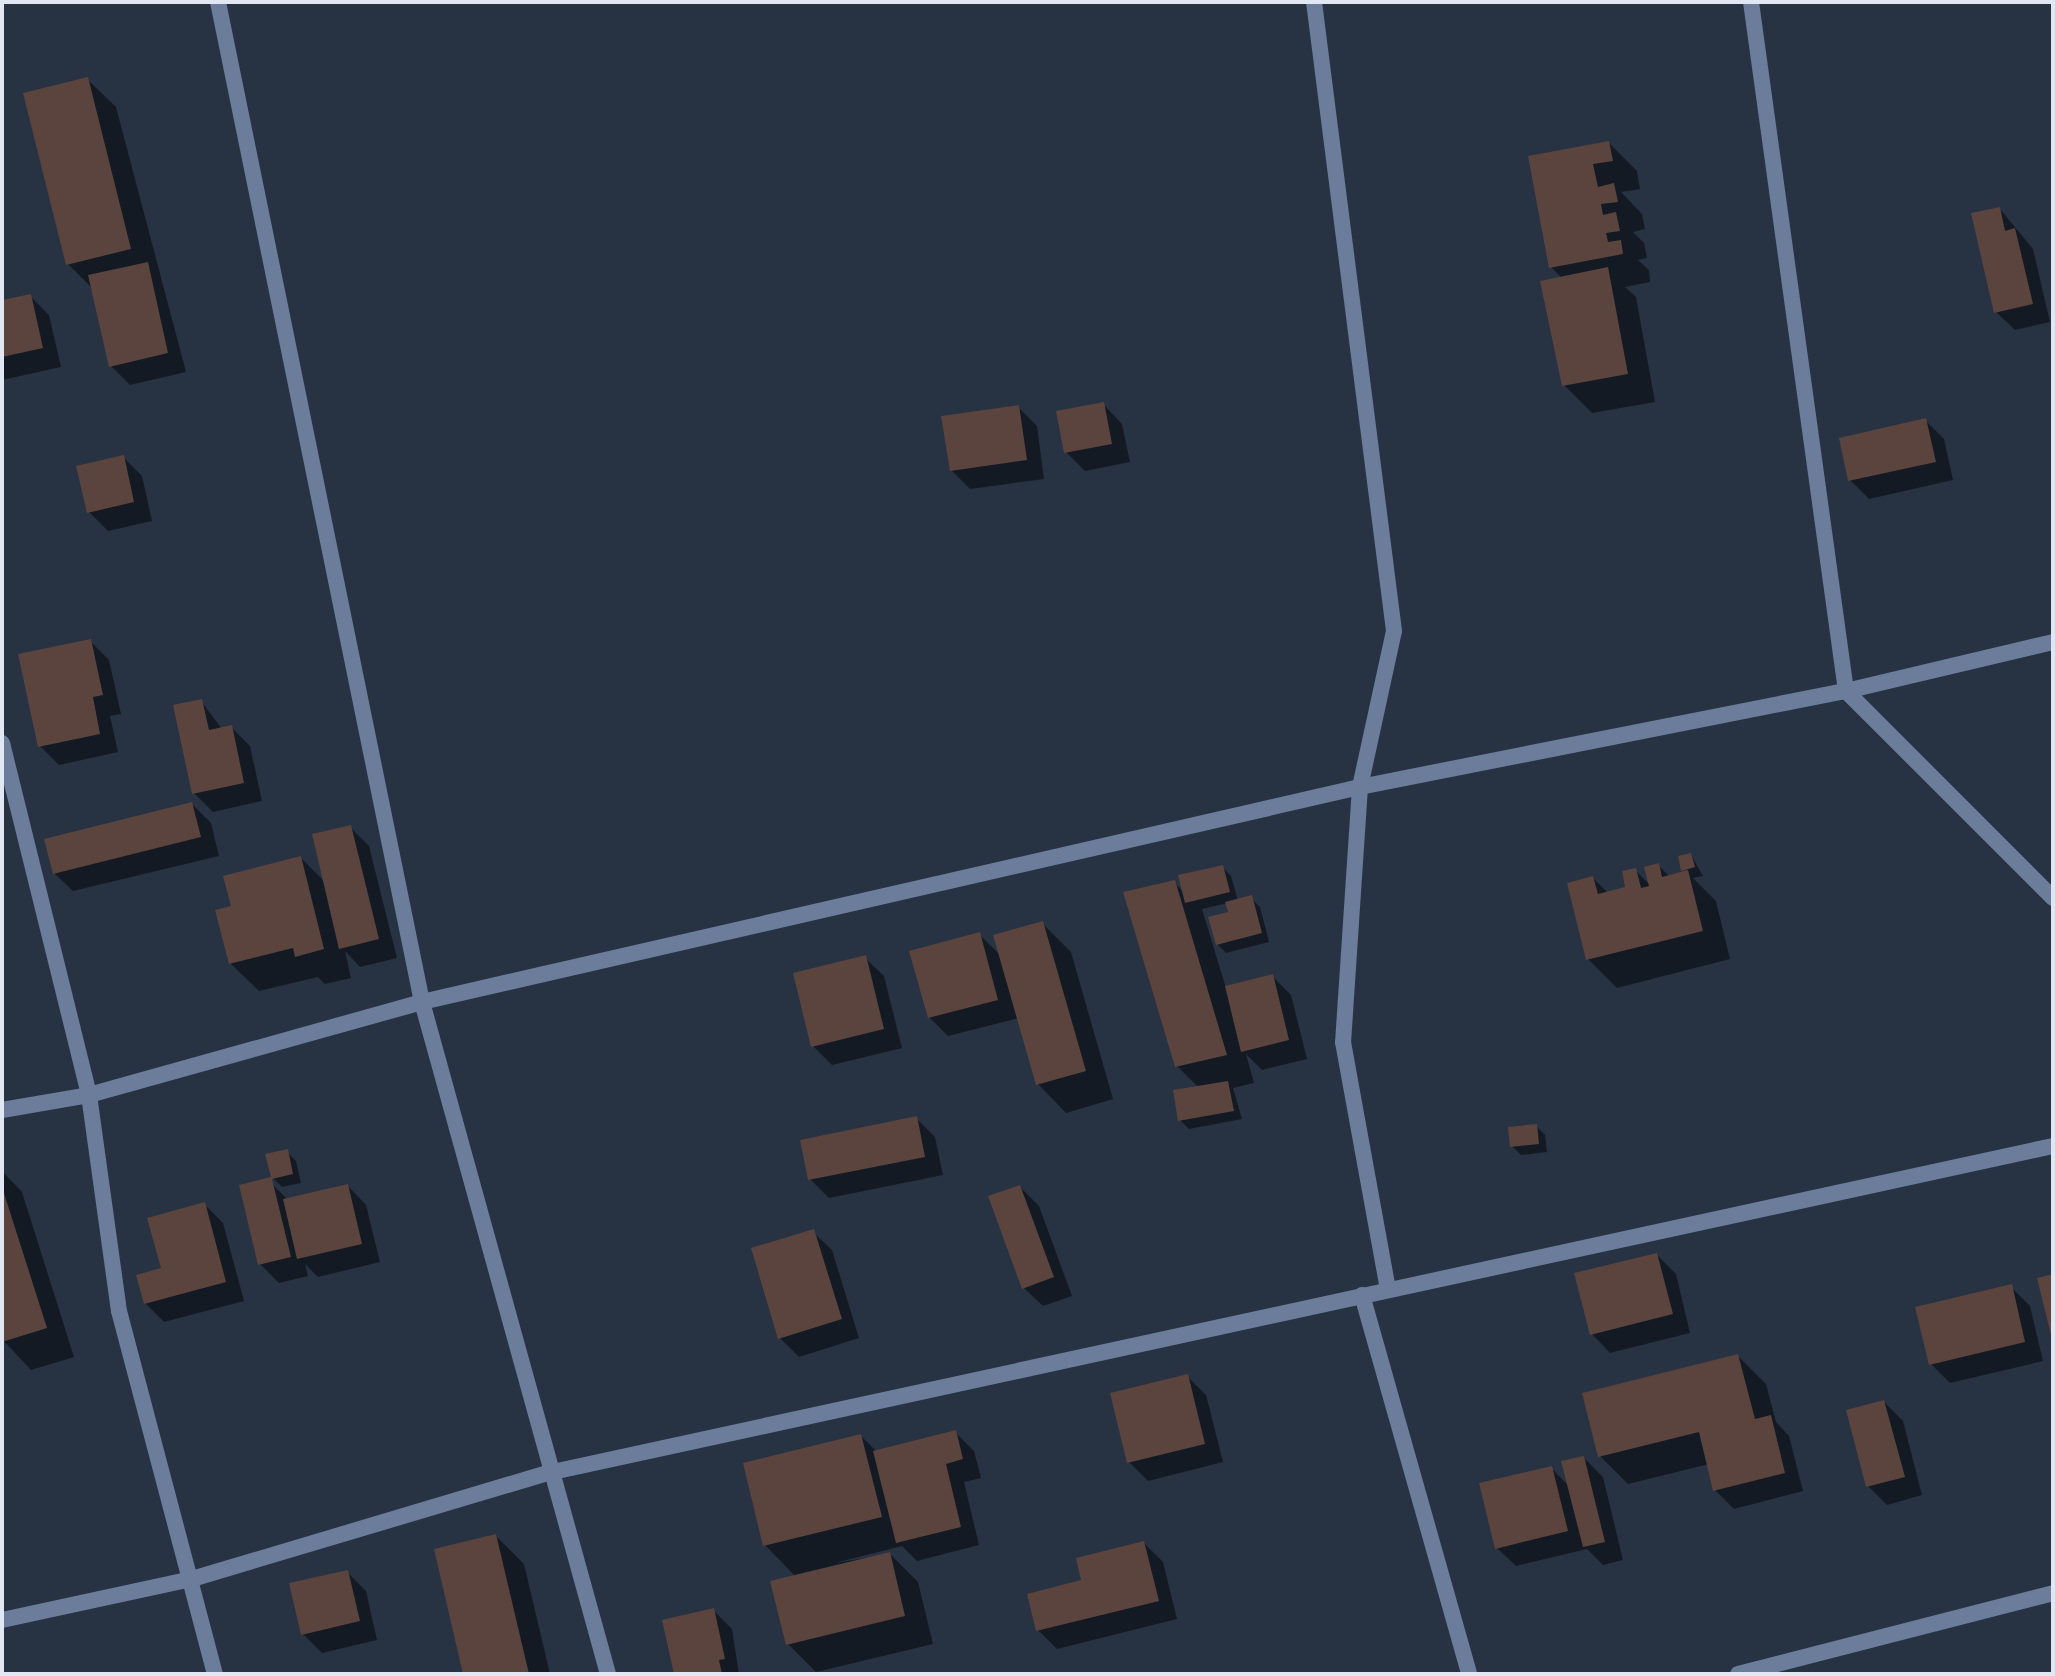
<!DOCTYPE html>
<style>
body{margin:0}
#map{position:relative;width:2055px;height:1676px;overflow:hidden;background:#273243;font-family:Roboto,sans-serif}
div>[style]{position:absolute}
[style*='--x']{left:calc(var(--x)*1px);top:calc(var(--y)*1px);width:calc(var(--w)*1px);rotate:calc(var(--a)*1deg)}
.shadow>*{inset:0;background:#0007}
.building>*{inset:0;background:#5b443e}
.street>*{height:16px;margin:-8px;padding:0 8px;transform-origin:8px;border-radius:8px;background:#6b7d9b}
span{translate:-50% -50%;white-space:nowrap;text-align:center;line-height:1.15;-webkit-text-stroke:6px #1e2838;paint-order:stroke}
.frame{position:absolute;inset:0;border:4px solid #e1e8f4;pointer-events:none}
</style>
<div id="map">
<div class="shadow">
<i style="clip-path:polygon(87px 79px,116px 107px,186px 372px,130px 385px,111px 366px,94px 290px,68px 264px)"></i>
<i style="clip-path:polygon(1609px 143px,1637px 171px,1640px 189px,1621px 192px,1642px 214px,1645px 229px,1633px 232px,1644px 243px,1647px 258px,1638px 260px,1649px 270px,1650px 282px,1625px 287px,1636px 297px,1655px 402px,1592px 413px,1564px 385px,1562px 278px,1551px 267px,1530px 158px)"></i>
<i style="clip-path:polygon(2000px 209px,2033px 249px,2050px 322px,2015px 330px,1996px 312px)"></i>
<i style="clip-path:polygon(30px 296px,49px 315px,61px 367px,2px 380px,2px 302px)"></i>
<i style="clip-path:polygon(1104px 405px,1122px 424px,1130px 462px,1085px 471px,1066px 452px)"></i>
<i style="clip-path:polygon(1018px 407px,1037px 426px,1044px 479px,970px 489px,951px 470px)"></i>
<i style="clip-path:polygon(1925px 420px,1944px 439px,1953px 480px,1869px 499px,1850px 480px)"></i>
<i style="clip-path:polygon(123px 457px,142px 476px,152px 521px,108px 531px,89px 512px)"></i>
<i style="clip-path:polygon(90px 641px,109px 660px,121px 714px,110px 716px,118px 752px,59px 765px,40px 746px)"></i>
<i style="clip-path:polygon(201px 701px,222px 729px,231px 727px,250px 746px,262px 801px,213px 812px,194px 793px)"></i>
<i style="clip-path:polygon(192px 804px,211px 823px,219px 856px,73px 891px,54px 873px)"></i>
<i style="clip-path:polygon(350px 827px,369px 846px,397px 958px,360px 967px,345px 951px,351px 978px,325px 984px,318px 977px,259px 991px,230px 963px,301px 858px,326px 883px)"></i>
<i style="clip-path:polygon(1691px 855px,1703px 876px,1693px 878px,1716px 901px,1730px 959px,1617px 988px,1588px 959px,1593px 878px,1608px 893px,1628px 888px,1635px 870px,1651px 886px,1658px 865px,1670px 877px,1686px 873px)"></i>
<i style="clip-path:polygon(1222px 867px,1231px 876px,1238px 901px,1251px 898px,1260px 907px,1269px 942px,1226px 953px,1217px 944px,1230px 913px,1228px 903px,1202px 909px,1226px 988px,1272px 976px,1291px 995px,1307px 1059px,1262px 1070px,1246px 1054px,1254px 1083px,1233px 1088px,1242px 1119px,1189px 1129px,1180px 1120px,1199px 1088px,1177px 1066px,1174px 882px,1184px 893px)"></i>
<i style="clip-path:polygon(1043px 924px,1071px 952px,1113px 1099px,1066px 1113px,1038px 1084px,1019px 1018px,948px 1036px,929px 1017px,979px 934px,1001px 956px)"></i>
<i style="clip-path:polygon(865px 958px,884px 976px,902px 1048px,832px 1065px,813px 1046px)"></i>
<i style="clip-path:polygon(916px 1118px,935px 1137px,943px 1175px,829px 1198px,810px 1179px)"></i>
<i style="clip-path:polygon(1536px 1126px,1545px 1135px,1547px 1152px,1521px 1155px,1512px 1146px)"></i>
<i style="clip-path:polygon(287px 1152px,296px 1161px,301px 1183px,282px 1187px,273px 1178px)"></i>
<i style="clip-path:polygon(2px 1171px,22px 1192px,74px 1357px,31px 1370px,2px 1339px)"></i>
<i style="clip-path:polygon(270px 1182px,288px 1200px,348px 1186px,366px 1205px,380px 1262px,318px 1277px,305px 1264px,308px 1276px,279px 1283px,260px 1264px)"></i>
<i style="clip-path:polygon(1020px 1187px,1039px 1206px,1072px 1296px,1043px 1306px,1024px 1288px)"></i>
<i style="clip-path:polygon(204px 1204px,223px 1223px,244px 1301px,164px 1322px,145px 1303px)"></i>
<i style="clip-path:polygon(813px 1232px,832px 1250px,859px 1338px,799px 1357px,780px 1338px)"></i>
<i style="clip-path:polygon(1657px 1255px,1676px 1274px,1690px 1333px,1610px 1353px,1592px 1334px)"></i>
<i style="clip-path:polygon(2011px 1287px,2030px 1306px,2043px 1361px,1950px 1383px,1931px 1364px)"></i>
<i style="clip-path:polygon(1738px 1356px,1766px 1384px,1776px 1422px,1789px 1436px,1803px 1491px,1734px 1509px,1715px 1490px,1709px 1464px,1628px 1484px,1600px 1456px)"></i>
<i style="clip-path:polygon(1187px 1376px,1206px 1395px,1223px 1462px,1148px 1481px,1129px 1462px)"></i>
<i style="clip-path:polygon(1884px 1402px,1903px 1421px,1922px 1495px,1887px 1505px,1868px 1486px)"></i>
<i style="clip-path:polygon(955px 1432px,974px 1451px,981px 1478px,964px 1482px,979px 1545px,917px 1561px,902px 1546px,835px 1563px,890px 1554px,918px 1582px,933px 1644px,816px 1672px,788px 1644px,796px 1577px,765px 1545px,861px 1436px,877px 1452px)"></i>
<i style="clip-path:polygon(1584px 1458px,1603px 1477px,1623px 1560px,1603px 1565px,1587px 1549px,1516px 1566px,1497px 1548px,1551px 1468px,1570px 1487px)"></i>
<i style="clip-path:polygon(496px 1536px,524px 1564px,550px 1674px,466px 1674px)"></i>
<i style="clip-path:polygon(1144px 1543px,1163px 1562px,1177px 1619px,1057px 1649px,1038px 1630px,1084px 1582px)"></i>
<i style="clip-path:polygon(347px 1572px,366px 1591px,377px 1640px,322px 1653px,303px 1634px)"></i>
<i style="clip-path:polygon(713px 1610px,732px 1629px,739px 1674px,676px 1674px)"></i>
</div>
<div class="building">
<i style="clip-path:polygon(88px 77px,131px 249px,66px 265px,23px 93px)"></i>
<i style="clip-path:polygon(1609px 141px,1613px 161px,1593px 164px,1598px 187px,1614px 183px,1618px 202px,1601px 204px,1603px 215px,1616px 212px,1620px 231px,1606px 233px,1608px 242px,1621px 240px,1623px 254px,1549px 268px,1528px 156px)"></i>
<i style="clip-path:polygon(2000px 207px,2005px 231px,2015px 228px,2033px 304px,1994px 313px,1971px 213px)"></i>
<i style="clip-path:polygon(148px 262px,168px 353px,109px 367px,88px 275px)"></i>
<i style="clip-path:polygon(1608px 267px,1628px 374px,1562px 386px,1540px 281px)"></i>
<i style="clip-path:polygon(31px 294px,43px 348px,2px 357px,2px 300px)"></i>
<i style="clip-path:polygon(1104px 402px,1112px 444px,1064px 453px,1056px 411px)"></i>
<i style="clip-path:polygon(1019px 405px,1027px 460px,950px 471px,941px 416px)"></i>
<i style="clip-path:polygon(1926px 418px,1936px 462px,1848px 481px,1839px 438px)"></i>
<i style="clip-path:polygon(124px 455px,134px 502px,87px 513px,76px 466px)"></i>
<i style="clip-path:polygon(91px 639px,103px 695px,93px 697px,100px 734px,38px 747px,18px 654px)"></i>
<i style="clip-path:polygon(202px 699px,209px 730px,232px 725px,244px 783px,192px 794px,173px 705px)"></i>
<i style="clip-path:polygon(192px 802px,201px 837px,53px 874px,44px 839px)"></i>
<i style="clip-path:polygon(351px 825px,379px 939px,339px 949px,312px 834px)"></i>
<i style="clip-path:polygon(1691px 853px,1695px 867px,1681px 871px,1678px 856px)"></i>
<i style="clip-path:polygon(301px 856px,324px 949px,295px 957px,293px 948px,229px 964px,215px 910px,231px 906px,223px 876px)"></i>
<i style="clip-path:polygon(1659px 863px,1662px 877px,1688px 870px,1703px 931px,1586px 960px,1567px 883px,1593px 876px,1598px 894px,1625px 887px,1622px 871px,1636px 868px,1641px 888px,1649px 886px,1644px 867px)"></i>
<i style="clip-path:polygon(1223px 865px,1230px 892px,1185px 903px,1178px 875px)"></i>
<i style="clip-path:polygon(1175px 880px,1227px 1055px,1175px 1067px,1123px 892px)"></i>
<i style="clip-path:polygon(1252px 895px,1262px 933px,1216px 945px,1208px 917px,1228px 912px,1225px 902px)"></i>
<i style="clip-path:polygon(1043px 921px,1086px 1071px,1036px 1085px,993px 935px)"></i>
<i style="clip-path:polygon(980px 932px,998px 1000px,928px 1018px,909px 951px)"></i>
<i style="clip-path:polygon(866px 955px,884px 1029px,811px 1047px,793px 973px)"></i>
<i style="clip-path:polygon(1273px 974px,1289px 1040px,1241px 1052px,1225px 986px)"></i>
<i style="clip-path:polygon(1228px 1081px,1234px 1111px,1178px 1121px,1173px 1090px)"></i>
<i style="clip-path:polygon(917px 1116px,925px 1157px,808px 1180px,800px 1140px)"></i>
<i style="clip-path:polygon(1537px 1124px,1539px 1144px,1510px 1147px,1508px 1127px)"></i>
<i style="clip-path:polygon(288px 1149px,293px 1174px,272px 1179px,291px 1257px,258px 1265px,239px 1185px,271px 1177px,265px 1154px)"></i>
<i style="clip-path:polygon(348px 1184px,362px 1244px,297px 1259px,283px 1199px)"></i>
<i style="clip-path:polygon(1020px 1185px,1054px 1277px,1022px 1289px,988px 1196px)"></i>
<i style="clip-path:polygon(2px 1187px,47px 1328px,2px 1342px)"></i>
<i style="clip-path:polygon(205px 1202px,226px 1282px,144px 1304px,136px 1275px,161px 1268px,147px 1218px)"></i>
<i style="clip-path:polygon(814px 1229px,842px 1319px,778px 1339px,751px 1248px)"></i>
<i style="clip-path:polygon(1657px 1253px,1673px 1314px,1590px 1335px,1574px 1273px)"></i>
<i style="clip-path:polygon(2053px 1274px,2053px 1339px,2052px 1339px,2037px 1278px)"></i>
<i style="clip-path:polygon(2012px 1284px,2025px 1342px,1929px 1365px,1915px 1307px)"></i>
<i style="clip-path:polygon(1738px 1354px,1755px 1419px,1771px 1415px,1785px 1473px,1713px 1491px,1699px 1432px,1598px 1457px,1582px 1393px)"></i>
<i style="clip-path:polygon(1188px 1374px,1205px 1444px,1127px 1463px,1110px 1393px)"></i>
<i style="clip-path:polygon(1884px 1400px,1905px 1477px,1866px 1487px,1846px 1410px)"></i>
<i style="clip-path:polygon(956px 1430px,963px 1459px,946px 1464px,961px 1527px,896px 1543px,873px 1451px)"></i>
<i style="clip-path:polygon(861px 1434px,882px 1517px,763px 1546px,743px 1463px)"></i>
<i style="clip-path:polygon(1584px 1456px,1605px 1542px,1583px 1547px,1561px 1461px)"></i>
<i style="clip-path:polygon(1552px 1466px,1568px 1531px,1495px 1549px,1479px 1483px)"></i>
<i style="clip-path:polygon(496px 1534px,529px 1674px,463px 1674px,434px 1549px)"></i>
<i style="clip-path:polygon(1144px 1541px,1159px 1601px,1036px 1631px,1027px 1594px,1081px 1580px,1076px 1558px)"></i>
<i style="clip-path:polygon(890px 1552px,905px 1616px,786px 1645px,770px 1581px)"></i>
<i style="clip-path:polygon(348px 1570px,360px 1621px,301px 1635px,289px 1583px)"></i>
<i style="clip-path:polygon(714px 1608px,725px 1659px,719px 1660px,722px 1674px,674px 1674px,662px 1620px)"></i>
</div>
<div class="street">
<i style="--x:218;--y:2;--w:1021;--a:78.47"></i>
<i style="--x:422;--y:1002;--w:697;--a:74.53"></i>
<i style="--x:1314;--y:2;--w:634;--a:82.75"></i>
<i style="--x:1394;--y:631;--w:160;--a:102.3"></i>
<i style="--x:1360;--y:787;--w:256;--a:93.8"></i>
<i style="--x:1343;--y:1042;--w:252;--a:79.7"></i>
<i style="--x:1751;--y:2;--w:696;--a:82.15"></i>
<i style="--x:1846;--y:691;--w:293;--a:45"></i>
<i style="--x:2;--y:743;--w:363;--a:76.1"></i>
<i style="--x:89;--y:1095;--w:218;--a:82.1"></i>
<i style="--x:119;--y:1311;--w:375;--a:75.2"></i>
<i style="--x:2;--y:1110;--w:88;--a:-9.8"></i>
<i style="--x:89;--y:1095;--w:346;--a:-15.6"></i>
<i style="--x:422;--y:1002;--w:962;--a:-12.91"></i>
<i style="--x:1360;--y:787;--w:495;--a:-11.2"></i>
<i style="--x:1846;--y:691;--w:213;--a:-13.3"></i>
<i style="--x:1362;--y:1295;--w:394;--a:74.2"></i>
<i style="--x:2;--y:1620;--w:194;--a:-12.2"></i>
<i style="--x:192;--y:1579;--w:371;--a:-16.6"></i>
<i style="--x:548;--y:1473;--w:1540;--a:-12.26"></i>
<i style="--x:1738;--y:1674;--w:325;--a:-14.4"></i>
</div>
<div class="frame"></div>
</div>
